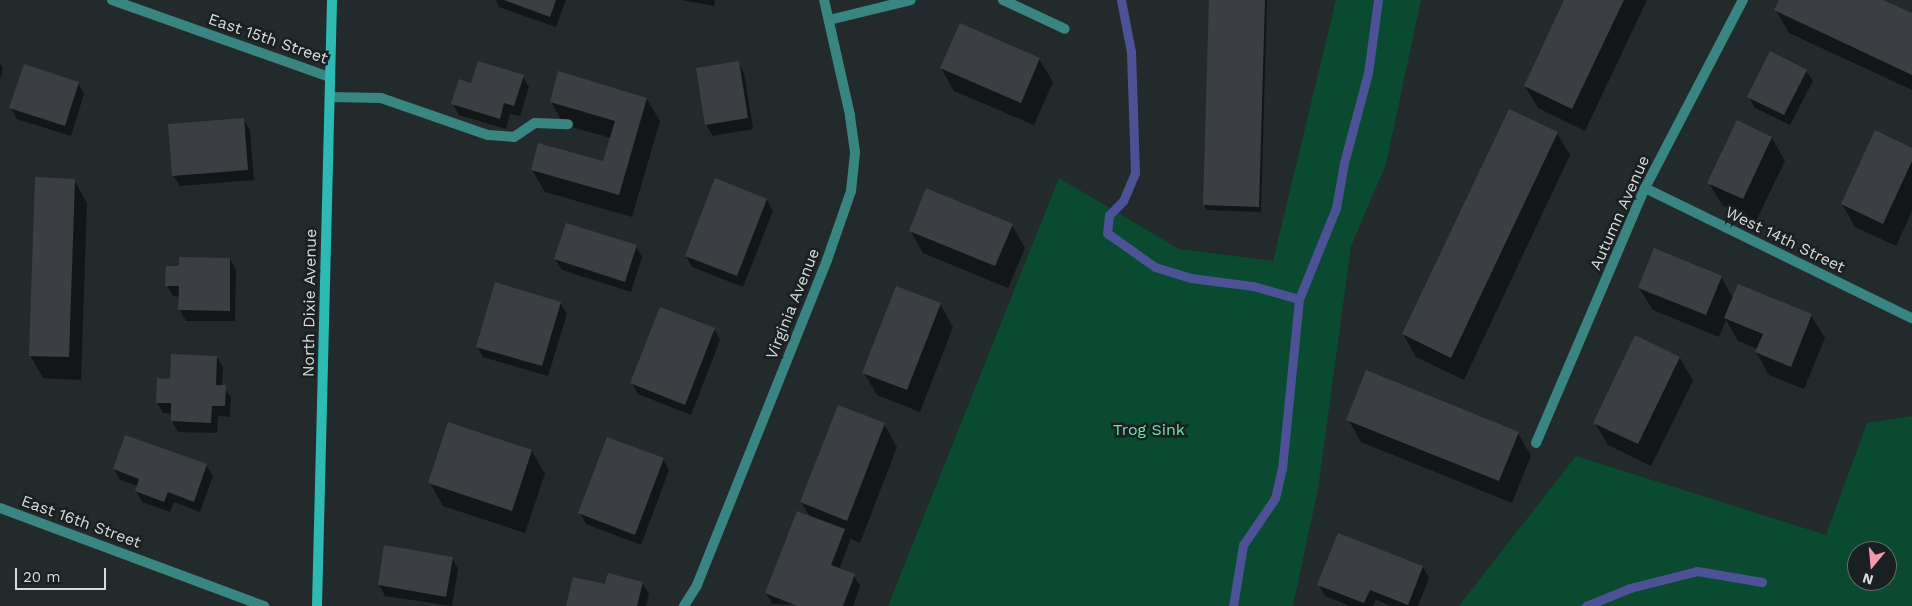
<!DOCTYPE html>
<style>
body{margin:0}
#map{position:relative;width:1912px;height:606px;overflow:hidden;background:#232a2b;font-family:"Work Sans",sans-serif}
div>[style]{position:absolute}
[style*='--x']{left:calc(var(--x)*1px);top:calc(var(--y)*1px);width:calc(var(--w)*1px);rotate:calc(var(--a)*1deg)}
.green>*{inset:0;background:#0a4a31}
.shadow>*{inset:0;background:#0007}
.stream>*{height:9px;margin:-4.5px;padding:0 4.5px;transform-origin:4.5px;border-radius:4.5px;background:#4c5295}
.building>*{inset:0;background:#3b3f43}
.lane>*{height:10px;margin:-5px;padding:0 5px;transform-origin:5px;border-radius:5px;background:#388581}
.street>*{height:10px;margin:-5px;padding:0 5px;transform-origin:5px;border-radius:5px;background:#388581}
.secondary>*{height:10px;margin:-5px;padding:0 5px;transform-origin:5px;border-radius:5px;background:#2cbab3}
span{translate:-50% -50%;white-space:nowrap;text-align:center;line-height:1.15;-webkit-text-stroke:5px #1a2022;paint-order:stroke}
.street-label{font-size:16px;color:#d7dbdc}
.park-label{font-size:16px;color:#6ce7ae}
.north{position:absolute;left:1847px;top:541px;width:50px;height:50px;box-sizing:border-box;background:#1a2022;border:1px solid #666b6c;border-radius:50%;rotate:197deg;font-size:14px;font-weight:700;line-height:20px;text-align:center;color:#d7dbdc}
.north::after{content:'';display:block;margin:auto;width:18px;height:22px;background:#f29aae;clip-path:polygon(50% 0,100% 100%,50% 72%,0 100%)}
.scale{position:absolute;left:15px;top:568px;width:91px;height:22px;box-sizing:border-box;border:2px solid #d7dbdc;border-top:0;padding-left:6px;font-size:15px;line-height:18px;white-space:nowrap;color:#d7dbdc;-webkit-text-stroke:4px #1a2022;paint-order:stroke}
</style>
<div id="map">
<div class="green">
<i style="clip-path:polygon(1336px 0,1421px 0,1386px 164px,1351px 246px,1318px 489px,1293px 606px,888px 606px,1059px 178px,1179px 249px,1273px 261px)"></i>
<i style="clip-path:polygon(evenodd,1912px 416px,1912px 606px,1459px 606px,1576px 456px,1826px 535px,1867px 423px,1912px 416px,1857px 551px,1887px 551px,1887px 581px,1857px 581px,1857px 551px)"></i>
</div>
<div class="shadow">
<i style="clip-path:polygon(496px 0,566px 0,556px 27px,499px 7px)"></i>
<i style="clip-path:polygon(682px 0,715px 0,714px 6px)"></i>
<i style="clip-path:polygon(1210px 0,1267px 0,1261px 212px,1207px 210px,1204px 205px)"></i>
<i style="clip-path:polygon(1566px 0,1647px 0,1585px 131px,1538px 108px,1525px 86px)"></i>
<i style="clip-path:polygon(1780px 0,1880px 0,1912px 15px,1912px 90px,1789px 33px,1776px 10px)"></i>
<i style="clip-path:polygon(1039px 59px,1053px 82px,1034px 125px,954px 91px,941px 68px)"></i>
<i style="clip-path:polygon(738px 62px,744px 73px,753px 129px,713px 136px,706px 125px)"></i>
<i style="clip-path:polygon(0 63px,3px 69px,0 79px)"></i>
<i style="clip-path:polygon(1806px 71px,1813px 81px,1790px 125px,1755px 108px,1749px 97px)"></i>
<i style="clip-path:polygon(523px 77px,529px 87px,520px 116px,510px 114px,506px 129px,459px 115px,453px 104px,471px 85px)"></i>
<i style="clip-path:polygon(78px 83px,84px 94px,71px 136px,17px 119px,11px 108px)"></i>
<i style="clip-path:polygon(647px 99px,660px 121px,632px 217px,545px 192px,532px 170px,604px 163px,611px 138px,564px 125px,551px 102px)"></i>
<i style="clip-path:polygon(243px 119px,250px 130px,254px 180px,180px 186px,173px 175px)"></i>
<i style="clip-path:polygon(1738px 122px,1772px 138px,1785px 161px,1756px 221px,1722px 205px,1709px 183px)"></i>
<i style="clip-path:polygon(1557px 133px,1570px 155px,1464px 380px,1416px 357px,1403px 334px)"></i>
<i style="clip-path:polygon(1912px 149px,1912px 211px,1896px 246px,1855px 227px,1842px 204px)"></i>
<i style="clip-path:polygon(74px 180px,87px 203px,81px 380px,43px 378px,30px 355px)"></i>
<i style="clip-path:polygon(767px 200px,773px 211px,743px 287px,692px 267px,686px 256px)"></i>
<i style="clip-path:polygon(1012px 225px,1025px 248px,1008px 288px,923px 253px,910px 230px)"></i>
<i style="clip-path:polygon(636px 246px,642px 257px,631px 292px,562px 270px,555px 259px)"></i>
<i style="clip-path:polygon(230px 259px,236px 270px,235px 321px,186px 321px,180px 310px,180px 297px,173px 296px,167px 286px,180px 267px)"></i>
<i style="clip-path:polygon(1721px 277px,1733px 298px,1811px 315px,1825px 338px,1804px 389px,1769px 375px,1756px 352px,1758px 349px,1738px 341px,1726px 320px,1719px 337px,1653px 310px,1639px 288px)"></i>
<i style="clip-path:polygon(560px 303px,567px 314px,548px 376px,483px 357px,477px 346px)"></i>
<i style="clip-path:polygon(940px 304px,953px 327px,920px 412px,877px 395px,864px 373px)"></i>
<i style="clip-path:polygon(714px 329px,720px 340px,691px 415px,638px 394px,632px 383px)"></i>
<i style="clip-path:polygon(1636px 337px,1680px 358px,1693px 381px,1651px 466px,1608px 445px,1595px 423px)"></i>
<i style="clip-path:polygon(217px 357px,223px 368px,222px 386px,231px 397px,230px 417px,218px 416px,217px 433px,178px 432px,172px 421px,172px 414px,163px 413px,157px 403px,171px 381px)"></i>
<i style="clip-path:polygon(1348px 419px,1518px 433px,1531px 456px,1512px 503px,1361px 442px)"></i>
<i style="clip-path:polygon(884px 424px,897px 447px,860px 543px,849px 538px,850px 541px,839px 570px,854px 576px,860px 586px,853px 606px,772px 604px,766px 593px,810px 517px,801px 502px)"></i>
<i style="clip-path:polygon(532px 451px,545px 474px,525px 533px,443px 506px,430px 483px)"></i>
<i style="clip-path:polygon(663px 459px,669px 470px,641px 545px,586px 524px,580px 513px)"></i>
<i style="clip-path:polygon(206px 465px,213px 476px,200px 512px,174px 502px,170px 512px,142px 502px,136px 491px,138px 486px,120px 480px,114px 469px)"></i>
<i style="clip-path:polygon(452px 558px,458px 569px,452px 606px,385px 596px,379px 585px)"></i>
<i style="clip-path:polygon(1423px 567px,1429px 578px,1418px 606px,1391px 606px,1376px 600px,1373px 606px,1350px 606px,1325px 596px,1319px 585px)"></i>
<i style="clip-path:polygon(642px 583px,649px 594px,646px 606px,567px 606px,606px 586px)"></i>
</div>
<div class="stream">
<i style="--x:1121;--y:0;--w:53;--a:79.1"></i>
<i style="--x:1131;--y:52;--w:121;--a:88.1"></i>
<i style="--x:1135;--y:173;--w:30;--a:113"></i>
<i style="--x:1123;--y:201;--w:20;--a:135"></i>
<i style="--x:1109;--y:215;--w:18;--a:96"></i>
<i style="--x:1107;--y:233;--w:59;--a:35.3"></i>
<i style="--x:1155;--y:267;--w:38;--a:17"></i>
<i style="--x:1191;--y:278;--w:63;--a:7.4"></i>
<i style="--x:1253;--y:286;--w:48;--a:15.8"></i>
<i style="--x:1299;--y:299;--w:170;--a:95.7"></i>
<i style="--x:1282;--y:468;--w:31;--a:103"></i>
<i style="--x:1275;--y:498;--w:57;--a:124.2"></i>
<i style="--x:1243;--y:545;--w:62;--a:99.3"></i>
<i style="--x:1299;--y:299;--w:98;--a:-67.9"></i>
<i style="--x:1336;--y:208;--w:46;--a:-79.9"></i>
<i style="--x:1344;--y:163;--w:93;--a:-75.1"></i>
<i style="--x:1368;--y:73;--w:74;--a:-82.2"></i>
<i style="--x:1586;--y:606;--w:48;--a:-22.2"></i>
<i style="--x:1630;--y:588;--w:69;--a:-14.2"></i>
<i style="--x:1697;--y:571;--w:66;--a:9.6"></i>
</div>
<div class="building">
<i style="clip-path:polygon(504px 0,556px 0,550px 17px)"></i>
<i style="clip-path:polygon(1209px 0,1265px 0,1259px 207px,1203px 205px)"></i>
<i style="clip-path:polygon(1564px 0,1624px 0,1572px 109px,1524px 86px)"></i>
<i style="clip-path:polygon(1779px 0,1883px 0,1912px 13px,1912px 75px,1774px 10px)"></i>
<i style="clip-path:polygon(960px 23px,1040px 58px,1021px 103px,940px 68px)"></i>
<i style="clip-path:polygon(1770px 51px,1807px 70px,1784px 115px,1747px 97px)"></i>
<i style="clip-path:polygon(478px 61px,524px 75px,514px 106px,504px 103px,500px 119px,451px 104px,459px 79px,471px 83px)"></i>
<i style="clip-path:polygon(739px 61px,748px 118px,705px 125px,696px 68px)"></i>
<i style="clip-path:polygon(24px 64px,79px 82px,65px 126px,9px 108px)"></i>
<i style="clip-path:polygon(558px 71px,647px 98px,619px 195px,531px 170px,538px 143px,603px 161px,615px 121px,550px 102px)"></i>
<i style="clip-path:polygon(1509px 109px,1558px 132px,1451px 358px,1402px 334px)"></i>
<i style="clip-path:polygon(244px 118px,248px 170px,172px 176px,168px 124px)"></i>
<i style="clip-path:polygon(1737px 120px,1772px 137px,1743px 199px,1707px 183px)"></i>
<i style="clip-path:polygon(1875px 130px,1912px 148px,1912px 161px,1883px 224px,1841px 204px)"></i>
<i style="clip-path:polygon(35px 177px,75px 179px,69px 357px,29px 356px)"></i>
<i style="clip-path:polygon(715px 178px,767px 199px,737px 276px,685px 256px)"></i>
<i style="clip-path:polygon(926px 188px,1013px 224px,995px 266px,909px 231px)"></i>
<i style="clip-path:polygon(566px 223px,637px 245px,625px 282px,554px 259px)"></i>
<i style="clip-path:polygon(1654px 248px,1722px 276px,1706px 315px,1638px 288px)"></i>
<i style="clip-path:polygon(179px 257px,230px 258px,230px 311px,178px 310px,179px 286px,165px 286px,166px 266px,179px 266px)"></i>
<i style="clip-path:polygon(495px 282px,561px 302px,542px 366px,476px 347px)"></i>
<i style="clip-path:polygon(1738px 284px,1812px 314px,1791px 367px,1755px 352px,1763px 334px,1724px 318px)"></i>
<i style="clip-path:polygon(896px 286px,941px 303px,907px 390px,862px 373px)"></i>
<i style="clip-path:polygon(660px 307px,715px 328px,685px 405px,630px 383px)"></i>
<i style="clip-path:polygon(1635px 335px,1680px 357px,1638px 444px,1593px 423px)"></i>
<i style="clip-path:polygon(171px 354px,217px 356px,216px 385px,226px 385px,225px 406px,212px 406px,211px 423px,171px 421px,171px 403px,156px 403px,157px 378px,170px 379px)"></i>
<i style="clip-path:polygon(1366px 370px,1519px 432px,1499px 481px,1346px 420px)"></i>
<i style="clip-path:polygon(838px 405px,885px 423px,847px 521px,800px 502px)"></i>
<i style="clip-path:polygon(448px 422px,532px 450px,512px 511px,428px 483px)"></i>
<i style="clip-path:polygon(125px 435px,207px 464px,194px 502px,168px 492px,164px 502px,135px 491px,139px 479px,113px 469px)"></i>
<i style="clip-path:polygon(607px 437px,664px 458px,635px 535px,578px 513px)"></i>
<i style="clip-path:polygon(797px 511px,845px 529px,831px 565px,855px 574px,843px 606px,797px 606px,765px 593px)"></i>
<i style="clip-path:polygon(1338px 533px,1423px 566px,1408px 605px,1370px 590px,1364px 603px,1317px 585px)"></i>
<i style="clip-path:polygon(384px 545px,453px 557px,446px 597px,378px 585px)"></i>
<i style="clip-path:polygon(608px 573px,643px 582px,637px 606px,566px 606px,573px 577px,605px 584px)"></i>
</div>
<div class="lane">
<i style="--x:1003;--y:0;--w:68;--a:25.1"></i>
<i style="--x:829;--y:20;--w:84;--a:-13.7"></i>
<i style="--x:330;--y:97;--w:51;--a:1.1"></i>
<i style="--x:381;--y:98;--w:113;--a:19.1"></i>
<i style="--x:488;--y:135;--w:26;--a:4"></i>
<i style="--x:514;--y:137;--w:25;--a:-34"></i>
<i style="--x:535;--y:123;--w:33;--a:2"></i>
</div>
<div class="street">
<i style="--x:112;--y:0;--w:231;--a:19.5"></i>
<i style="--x:1645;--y:188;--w:297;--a:26"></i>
<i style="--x:1536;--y:443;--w:277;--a:-66.9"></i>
<i style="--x:1645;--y:188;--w:212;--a:-62.5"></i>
<i style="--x:0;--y:508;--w:282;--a:20.4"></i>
<i style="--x:684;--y:606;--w:25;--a:-58"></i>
<i style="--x:697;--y:585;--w:350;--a:-68.2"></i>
<i style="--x:827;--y:260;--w:73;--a:-70.8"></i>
<i style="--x:851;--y:191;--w:39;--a:-84"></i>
<i style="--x:855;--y:152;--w:37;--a:-98"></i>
<i style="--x:850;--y:115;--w:118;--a:-102.7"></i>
</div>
<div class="secondary">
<i style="--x:317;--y:606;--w:606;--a:-88.58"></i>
</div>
<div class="street-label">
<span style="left:268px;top:39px;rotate:19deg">East 15th Street</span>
<span style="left:1620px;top:213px;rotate:-66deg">Autumn Avenue</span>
<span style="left:1785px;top:240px;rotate:26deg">West 14th Street</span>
<span style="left:310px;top:303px;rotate:-89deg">North Dixie Avenue</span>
<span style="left:793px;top:304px;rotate:-68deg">Virginia Avenue</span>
<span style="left:81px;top:522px;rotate:20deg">East 16th Street</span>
</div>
<div class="park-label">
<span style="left:1149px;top:430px">Trog Sink</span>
</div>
<div class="north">N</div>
<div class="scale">20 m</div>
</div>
